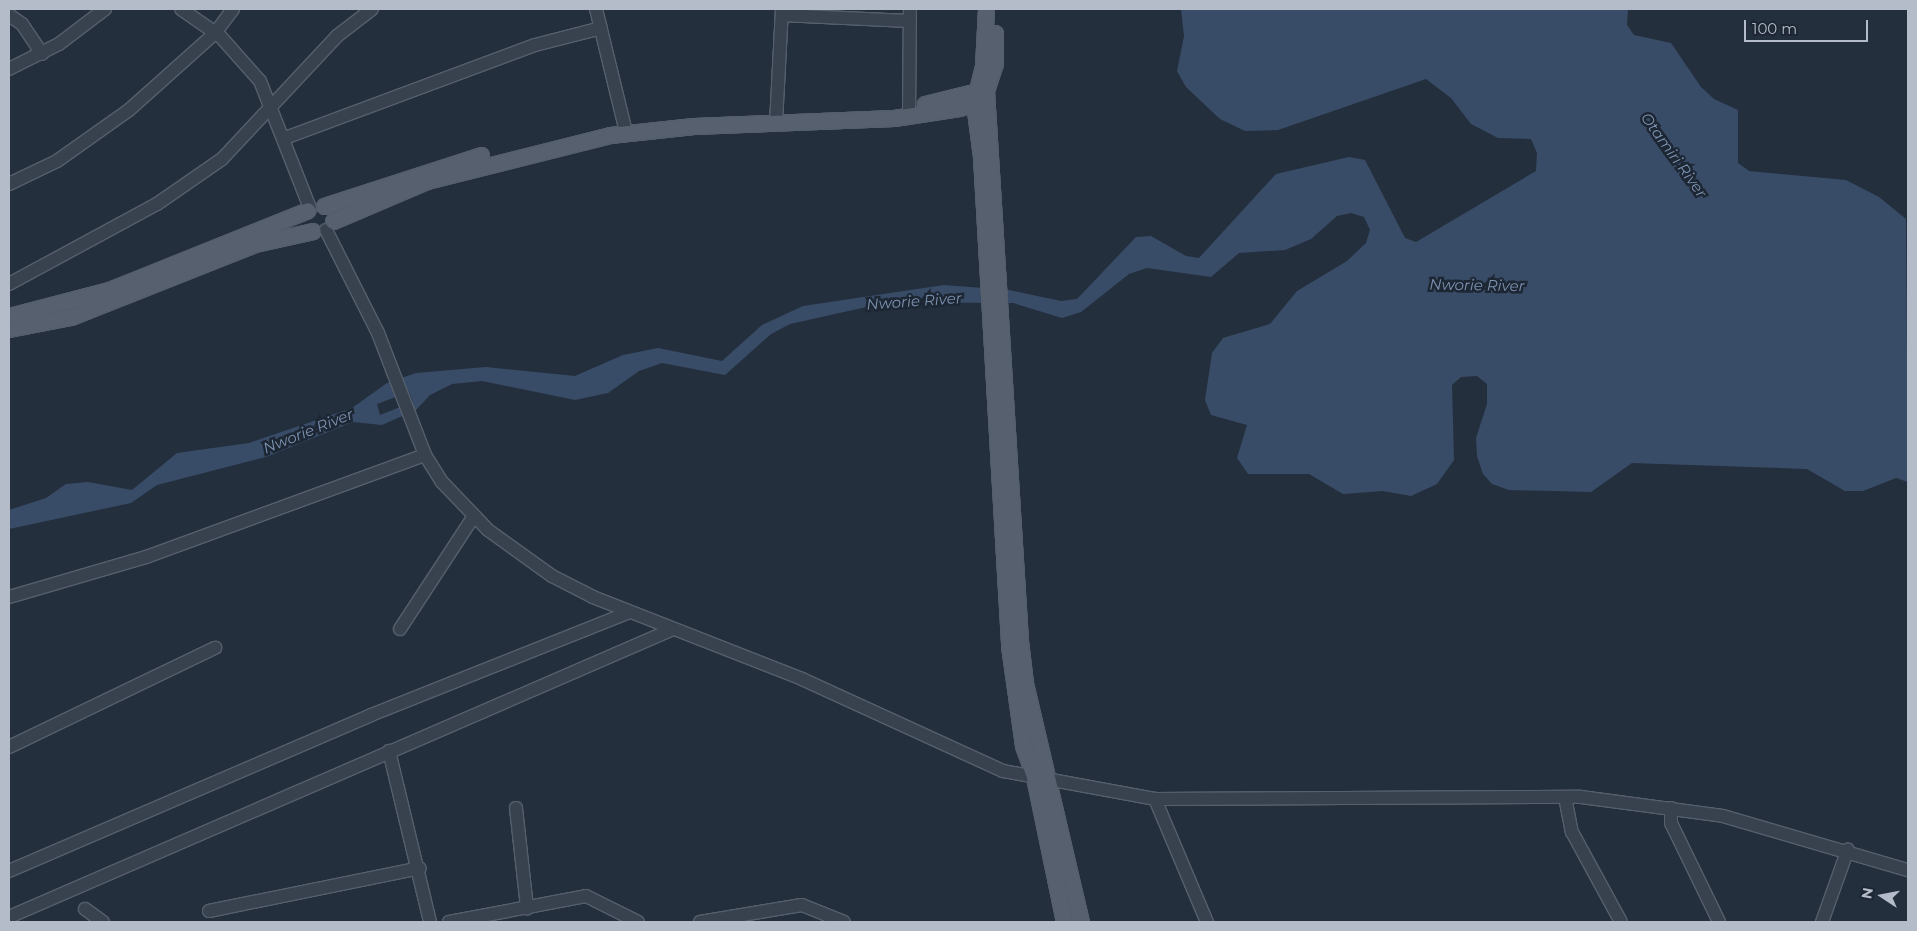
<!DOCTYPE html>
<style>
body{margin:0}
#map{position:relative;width:1917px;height:931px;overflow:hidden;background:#242f3e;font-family:Montserrat,sans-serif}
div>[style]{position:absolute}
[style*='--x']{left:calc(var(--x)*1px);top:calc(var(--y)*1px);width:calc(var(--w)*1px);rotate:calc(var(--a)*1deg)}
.water>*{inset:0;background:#394c67}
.roads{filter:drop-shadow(1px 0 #565f6c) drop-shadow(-1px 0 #565f6c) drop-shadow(0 1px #565f6c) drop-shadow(0 -1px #565f6c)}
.minor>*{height:12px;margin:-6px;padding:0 6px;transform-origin:6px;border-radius:6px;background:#38414e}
.major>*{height:15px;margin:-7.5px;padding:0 7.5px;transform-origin:7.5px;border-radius:7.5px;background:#56606e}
span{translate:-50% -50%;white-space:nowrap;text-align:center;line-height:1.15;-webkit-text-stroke:5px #1d2633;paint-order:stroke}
.water-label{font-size:15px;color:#7c92b1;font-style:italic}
.frame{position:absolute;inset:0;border:10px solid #b4bcc9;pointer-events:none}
.north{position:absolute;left:1857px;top:871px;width:50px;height:50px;-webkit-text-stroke:4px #1d2633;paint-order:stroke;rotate:281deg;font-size:14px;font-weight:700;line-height:20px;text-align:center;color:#b4bcc9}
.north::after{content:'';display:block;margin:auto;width:18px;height:22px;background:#b4bcc9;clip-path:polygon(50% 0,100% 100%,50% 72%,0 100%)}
.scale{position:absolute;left:1744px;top:20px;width:124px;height:22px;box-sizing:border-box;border:2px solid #b4bcc9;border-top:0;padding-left:6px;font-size:15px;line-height:18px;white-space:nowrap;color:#b4bcc9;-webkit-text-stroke:4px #1d2633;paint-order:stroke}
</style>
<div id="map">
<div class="water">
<i style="clip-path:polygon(evenodd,1181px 9px,1628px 9px,1627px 25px,1634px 35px,1671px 43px,1701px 87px,1714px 99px,1738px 110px,1738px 163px,1749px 171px,1846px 180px,1879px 197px,1906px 219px,1908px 482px,1896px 478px,1863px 491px,1845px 491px,1807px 469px,1632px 463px,1591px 492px,1509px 490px,1492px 484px,1483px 474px,1477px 456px,1476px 438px,1487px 404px,1487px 384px,1477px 376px,1461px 377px,1452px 385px,1454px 460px,1437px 484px,1411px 496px,1383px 491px,1343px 494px,1309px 474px,1248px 474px,1237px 458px,1247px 425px,1211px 415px,1205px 400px,1212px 353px,1223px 338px,1270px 324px,1297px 291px,1347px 261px,1366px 243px,1370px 230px,1364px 217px,1351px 213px,1337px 216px,1311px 239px,1285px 250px,1239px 253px,1211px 277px,1147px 268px,1129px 274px,1081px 312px,1062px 318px,1013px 303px,889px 302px,790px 324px,771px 334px,725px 375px,662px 363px,639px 371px,608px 393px,575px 400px,482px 381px,452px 384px,430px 395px,416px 410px,382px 425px,353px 422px,266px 457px,157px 485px,131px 503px,9px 529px,9px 510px,46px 498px,66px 484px,88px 482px,132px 490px,177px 453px,249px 443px,352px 408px,387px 383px,416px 373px,486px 367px,575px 376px,623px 355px,658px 348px,722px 361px,762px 325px,803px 306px,944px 285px,1009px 290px,1061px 301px,1077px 299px,1136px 237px,1151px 236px,1186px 256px,1199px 258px,1276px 174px,1349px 157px,1365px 160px,1405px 238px,1416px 242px,1536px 171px,1537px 153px,1531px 139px,1498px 138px,1471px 124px,1451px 98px,1426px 79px,1278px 130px,1245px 131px,1220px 119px,1186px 87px,1177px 71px,1184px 36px,1181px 9px,409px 392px,413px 402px,380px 415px,377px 404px,409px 392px)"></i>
</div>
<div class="roads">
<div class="minor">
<i style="--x:181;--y:9;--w:47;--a:34.7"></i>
<i style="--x:220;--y:36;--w:60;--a:48.4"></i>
<i style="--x:260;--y:81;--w:136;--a:68.5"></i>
<i style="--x:596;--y:9;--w:127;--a:76.3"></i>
<i style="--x:9;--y:15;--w:16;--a:35"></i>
<i style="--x:22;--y:24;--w:36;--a:56"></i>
<i style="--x:782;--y:15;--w:126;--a:2.7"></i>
<i style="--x:9;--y:69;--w:56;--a:-26.6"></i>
<i style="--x:59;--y:44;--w:58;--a:-37.3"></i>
<i style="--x:909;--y:117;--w:108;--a:-89.5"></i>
<i style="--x:776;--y:123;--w:114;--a:-87"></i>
<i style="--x:285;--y:138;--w:267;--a:-20.4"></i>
<i style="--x:535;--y:45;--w:68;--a:-14.4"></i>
<i style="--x:9;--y:184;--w:53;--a:-25.6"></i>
<i style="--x:57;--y:161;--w:88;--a:-35.3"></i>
<i style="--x:129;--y:110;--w:115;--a:-41.8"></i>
<i style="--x:215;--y:33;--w:30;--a:-53"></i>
<i style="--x:326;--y:230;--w:115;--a:63.2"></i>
<i style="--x:378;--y:333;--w:131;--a:68.9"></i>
<i style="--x:425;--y:455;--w:32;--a:58"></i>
<i style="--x:442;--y:482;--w:66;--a:46.2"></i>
<i style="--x:488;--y:530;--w:79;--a:35.7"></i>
<i style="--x:552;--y:576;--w:46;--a:27.1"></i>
<i style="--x:593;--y:597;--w:225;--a:21.4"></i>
<i style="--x:802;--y:679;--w:221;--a:24.6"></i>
<i style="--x:1003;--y:771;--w:155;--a:10.4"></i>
<i style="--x:1155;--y:799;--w:426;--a:-0.3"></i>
<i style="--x:1581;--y:797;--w:143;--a:7.6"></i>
<i style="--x:1723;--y:816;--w:193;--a:16.3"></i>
<i style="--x:9;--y:284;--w:168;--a:-28.4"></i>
<i style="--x:157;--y:204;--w:79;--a:-34.7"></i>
<i style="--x:222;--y:159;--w:168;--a:-46.9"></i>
<i style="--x:337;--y:36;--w:44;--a:-37.6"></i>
<i style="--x:9;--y:597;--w:143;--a:-16.3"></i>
<i style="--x:146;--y:557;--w:297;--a:-20.1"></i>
<i style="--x:400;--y:629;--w:135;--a:-56.8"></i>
<i style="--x:9;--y:747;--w:229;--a:-25.7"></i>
<i style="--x:389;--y:751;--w:176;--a:76.5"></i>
<i style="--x:1565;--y:797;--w:36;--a:79"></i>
<i style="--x:1572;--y:832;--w:102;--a:61.4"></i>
<i style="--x:1155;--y:799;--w:134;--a:67.1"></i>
<i style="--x:516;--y:808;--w:101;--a:83.7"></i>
<i style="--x:1671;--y:808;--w:15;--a:90"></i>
<i style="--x:1671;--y:823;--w:110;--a:64.1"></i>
<i style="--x:9;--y:871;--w:394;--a:-23.3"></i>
<i style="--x:371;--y:715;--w:276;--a:-21.7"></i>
<i style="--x:85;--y:909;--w:22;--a:36"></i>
<i style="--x:209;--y:911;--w:215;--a:-11.5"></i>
<i style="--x:9;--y:917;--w:722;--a:-23.44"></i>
<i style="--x:449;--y:922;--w:139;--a:-10.7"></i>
<i style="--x:586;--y:896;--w:58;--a:26.6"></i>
<i style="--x:700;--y:922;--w:103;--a:-9.5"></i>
<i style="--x:802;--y:905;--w:45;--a:22"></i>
<i style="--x:1822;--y:922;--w:77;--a:-70.4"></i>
</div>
<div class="major">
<i style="--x:986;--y:9;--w:57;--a:93"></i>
<i style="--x:983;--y:66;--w:38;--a:104"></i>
<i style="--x:974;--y:103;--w:54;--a:82.6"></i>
<i style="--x:981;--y:157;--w:490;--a:86.7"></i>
<i style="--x:1009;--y:646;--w:101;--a:82"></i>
<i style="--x:1023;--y:746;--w:33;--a:70"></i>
<i style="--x:1034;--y:777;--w:148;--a:78.3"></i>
<i style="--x:986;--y:91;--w:551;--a:86.46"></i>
<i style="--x:1020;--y:641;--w:42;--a:83.2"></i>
<i style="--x:1025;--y:683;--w:245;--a:76.8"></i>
<i style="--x:925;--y:104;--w:59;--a:-13.8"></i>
<i style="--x:324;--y:206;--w:165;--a:-18"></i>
<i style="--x:333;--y:221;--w:102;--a:-23.1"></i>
<i style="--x:427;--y:181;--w:189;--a:-14.1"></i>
<i style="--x:610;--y:135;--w:84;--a:-6.1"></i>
<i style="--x:694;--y:126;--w:200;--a:-2.3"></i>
<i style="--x:894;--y:118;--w:66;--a:-8.7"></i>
<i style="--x:959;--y:108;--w:16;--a:-18"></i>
<i style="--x:974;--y:103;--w:17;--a:-45"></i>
<i style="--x:986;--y:91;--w:28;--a:-72"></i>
<i style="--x:995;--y:64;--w:31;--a:-90"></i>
<i style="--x:9;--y:316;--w:103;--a:-14.6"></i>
<i style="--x:109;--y:290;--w:214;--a:-21.9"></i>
<i style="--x:9;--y:329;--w:63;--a:-11"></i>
<i style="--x:71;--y:317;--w:198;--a:-21.6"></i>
<i style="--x:255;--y:244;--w:59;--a:-12.6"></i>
</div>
</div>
<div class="water-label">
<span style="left:1674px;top:155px;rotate:54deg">Otamiri River</span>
<span style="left:1477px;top:285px;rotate:1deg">Nworie River</span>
<span style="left:914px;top:301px;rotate:-4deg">Nworie River</span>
<span style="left:308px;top:431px;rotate:-22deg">Nworie River</span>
</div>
<div class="frame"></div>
<div class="north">N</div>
<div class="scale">100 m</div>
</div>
